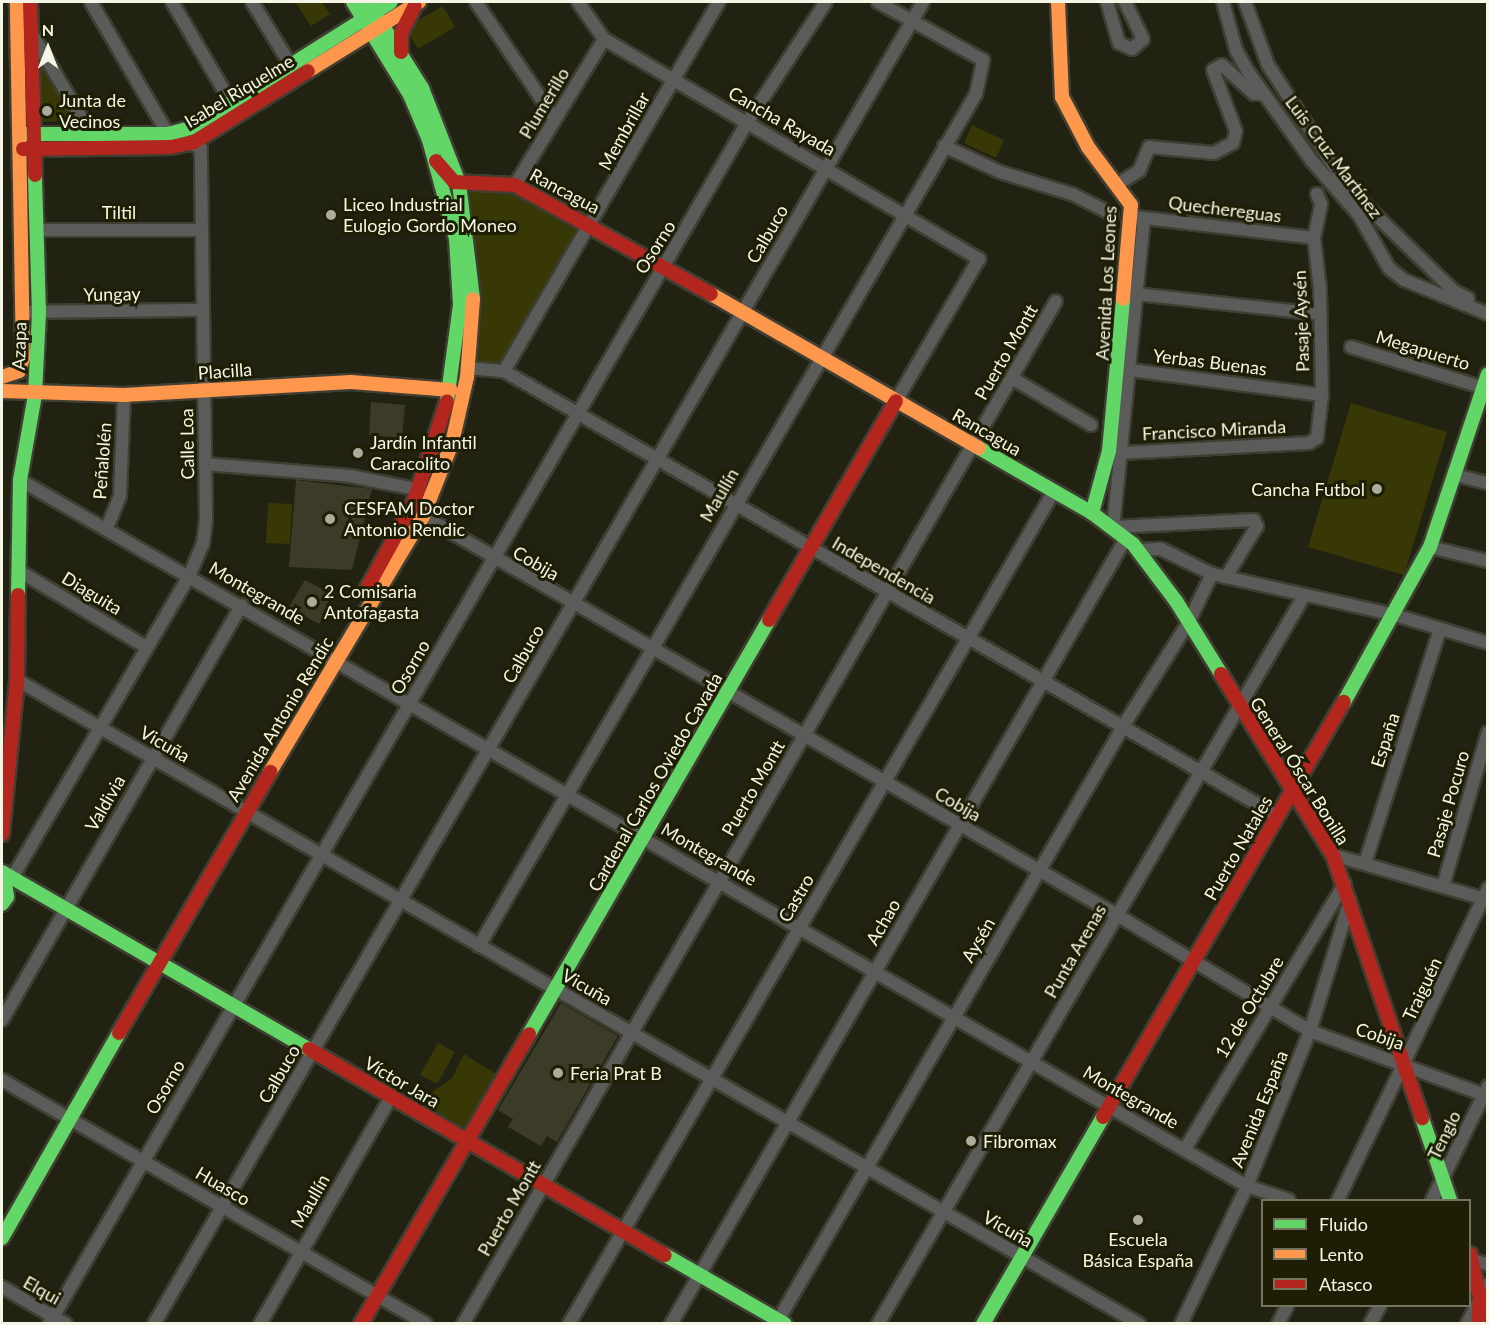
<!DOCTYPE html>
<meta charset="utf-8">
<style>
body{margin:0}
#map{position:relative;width:1489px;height:1325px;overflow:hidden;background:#222213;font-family:Lato,sans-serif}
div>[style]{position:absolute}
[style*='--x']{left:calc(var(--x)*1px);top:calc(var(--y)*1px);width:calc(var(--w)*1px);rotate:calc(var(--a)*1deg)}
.green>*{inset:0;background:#383806}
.building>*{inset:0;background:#3b3b27}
.roads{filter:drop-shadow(2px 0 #3e3e32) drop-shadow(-2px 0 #3e3e32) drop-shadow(0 2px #3e3e32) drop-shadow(0 -2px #3e3e32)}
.street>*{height:12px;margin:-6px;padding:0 6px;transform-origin:6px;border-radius:6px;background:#5b5c5a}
.fast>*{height:14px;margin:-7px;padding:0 7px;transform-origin:7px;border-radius:7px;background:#63d668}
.slow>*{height:14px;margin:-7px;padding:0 7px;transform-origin:7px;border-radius:7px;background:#ff974d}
.jam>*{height:14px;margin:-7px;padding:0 7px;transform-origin:7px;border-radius:7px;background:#b3261e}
.dots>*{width:16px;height:16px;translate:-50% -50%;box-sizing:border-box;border:3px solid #1e1e04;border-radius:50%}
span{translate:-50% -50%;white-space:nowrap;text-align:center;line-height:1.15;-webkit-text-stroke:6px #1e1e04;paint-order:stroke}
.street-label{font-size:18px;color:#f5f6e5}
.poi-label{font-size:18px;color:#f5f6e5}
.left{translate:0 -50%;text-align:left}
.right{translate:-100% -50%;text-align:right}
.frame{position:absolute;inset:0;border:3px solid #f5f6e5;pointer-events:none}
.legend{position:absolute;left:1261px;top:1199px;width:210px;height:108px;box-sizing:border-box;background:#1e1e04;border:2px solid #74745e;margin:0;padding:8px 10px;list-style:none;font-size:18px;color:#f5f6e5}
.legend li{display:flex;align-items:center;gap:12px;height:30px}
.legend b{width:30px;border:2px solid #74745e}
.north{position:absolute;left:18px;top:18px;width:60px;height:60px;-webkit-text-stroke:4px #1e1e04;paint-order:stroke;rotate:0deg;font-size:16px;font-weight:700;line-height:24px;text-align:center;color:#f5f6e5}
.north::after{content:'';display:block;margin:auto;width:21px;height:27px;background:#f5f6e5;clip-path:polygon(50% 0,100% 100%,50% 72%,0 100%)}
</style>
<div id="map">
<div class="green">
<i style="clip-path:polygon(295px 2px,322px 2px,330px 14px,311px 26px)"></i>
<i style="clip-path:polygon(443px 6px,455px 27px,418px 49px,405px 28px)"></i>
<i style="clip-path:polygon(36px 50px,82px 120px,37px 122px)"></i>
<i style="clip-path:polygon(972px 125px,1004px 140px,996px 158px,964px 143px)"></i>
<i style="clip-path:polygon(464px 188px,503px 188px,586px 226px,502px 366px,475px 360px)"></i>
<i style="clip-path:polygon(1351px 403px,1447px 432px,1404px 575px,1308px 547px)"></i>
<i style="clip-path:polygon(268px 503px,292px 504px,290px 544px,266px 543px)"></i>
<i style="clip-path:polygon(438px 1043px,455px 1052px,437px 1084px,420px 1075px)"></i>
<i style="clip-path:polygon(464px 1054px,496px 1074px,463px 1130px,421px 1100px,452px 1078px)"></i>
</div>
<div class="building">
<i style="clip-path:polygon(371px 402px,405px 405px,402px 438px,369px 435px)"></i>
<i style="clip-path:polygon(296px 480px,372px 489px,352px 570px,289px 567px)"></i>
<i style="clip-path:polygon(305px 580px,336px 596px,319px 624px,289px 607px)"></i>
<i style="clip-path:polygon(561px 1003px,618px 1036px,557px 1142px,547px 1136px,541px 1146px,508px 1127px,513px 1119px,498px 1110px)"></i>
</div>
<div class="roads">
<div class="street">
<i style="--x:172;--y:2;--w:118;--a:59.5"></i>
<i style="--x:252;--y:2;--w:82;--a:58.4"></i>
<i style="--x:476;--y:2;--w:141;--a:56"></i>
<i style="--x:578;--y:2;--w:45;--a:54.9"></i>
<i style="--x:604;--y:39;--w:435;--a:30.4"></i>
<i style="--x:979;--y:259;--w:164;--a:120.3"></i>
<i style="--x:1107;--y:2;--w:43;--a:73.7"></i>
<i style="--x:1119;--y:43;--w:14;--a:25"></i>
<i style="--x:1132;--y:49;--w:15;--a:-42"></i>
<i style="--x:1143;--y:39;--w:41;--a:-115.9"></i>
<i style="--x:1223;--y:2;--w:50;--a:74.8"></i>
<i style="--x:1236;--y:50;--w:23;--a:61"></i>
<i style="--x:1247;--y:70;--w:112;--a:54.5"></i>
<i style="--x:1312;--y:161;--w:72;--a:49"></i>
<i style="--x:1359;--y:215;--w:61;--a:60.5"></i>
<i style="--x:1389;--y:268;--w:19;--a:39"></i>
<i style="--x:1404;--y:280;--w:91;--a:22"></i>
<i style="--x:1245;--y:2;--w:67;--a:69.9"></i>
<i style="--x:1268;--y:65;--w:147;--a:57"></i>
<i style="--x:1348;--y:188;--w:148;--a:44.2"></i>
<i style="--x:1454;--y:291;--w:16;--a:27"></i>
<i style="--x:32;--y:34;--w:116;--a:59.5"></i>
<i style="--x:944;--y:146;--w:62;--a:24.9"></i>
<i style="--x:1000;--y:172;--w:75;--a:17"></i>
<i style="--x:1072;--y:194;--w:45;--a:26.6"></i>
<i style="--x:1118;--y:184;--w:25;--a:-32"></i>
<i style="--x:1139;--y:171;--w:26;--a:-67"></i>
<i style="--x:1149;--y:147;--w:65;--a:5.3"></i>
<i style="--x:1214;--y:153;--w:21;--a:-28"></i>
<i style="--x:1233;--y:143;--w:12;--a:-76"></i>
<i style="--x:1236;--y:131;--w:65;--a:-110.7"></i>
<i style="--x:1213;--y:70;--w:10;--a:-29"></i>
<i style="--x:1222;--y:65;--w:43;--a:42.2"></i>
<i style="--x:1254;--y:94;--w:9;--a:0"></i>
<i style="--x:515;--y:185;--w:171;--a:-58.6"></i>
<i style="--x:1136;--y:217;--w:179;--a:6.7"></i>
<i style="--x:1144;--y:218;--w:311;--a:95.7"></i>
<i style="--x:1113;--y:527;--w:141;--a:-2.8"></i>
<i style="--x:1254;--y:520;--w:7;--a:63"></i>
<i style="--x:1257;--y:526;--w:60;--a:121.3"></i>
<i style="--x:38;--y:230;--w:163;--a:0"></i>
<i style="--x:1136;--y:294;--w:185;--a:6.2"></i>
<i style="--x:30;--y:312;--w:173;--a:-0.7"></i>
<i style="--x:1351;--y:347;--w:139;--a:17.1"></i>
<i style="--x:468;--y:368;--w:36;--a:5"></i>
<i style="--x:504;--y:371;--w:893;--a:29.9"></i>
<i style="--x:1130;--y:370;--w:194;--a:7.4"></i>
<i style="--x:504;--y:371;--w:427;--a:-59.8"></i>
<i style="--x:1012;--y:378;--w:92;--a:30.7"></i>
<i style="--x:1120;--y:453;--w:189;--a:-3"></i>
<i style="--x:1309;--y:443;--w:9;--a:-32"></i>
<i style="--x:1317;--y:438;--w:43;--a:-83.4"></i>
<i style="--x:1322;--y:395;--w:106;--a:-91.1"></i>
<i style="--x:1320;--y:289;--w:51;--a:-96.7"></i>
<i style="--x:1314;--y:238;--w:35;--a:-78"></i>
<i style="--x:1321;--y:204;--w:11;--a:-112"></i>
<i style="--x:205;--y:464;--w:145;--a:4.7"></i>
<i style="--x:350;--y:476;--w:71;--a:11.3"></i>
<i style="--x:1455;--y:475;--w:34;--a:14"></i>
<i style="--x:20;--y:480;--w:1416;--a:29.92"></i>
<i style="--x:1247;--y:1186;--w:44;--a:18.4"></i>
<i style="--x:423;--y:516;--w:801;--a:29.9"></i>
<i style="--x:1117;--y:915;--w:225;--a:31"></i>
<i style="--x:1310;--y:1031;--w:189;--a:20.1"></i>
<i style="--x:107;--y:528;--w:35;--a:-68"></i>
<i style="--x:120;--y:495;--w:100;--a:-87.7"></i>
<i style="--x:1430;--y:547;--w:60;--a:13.6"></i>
<i style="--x:1139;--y:550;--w:22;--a:-3"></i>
<i style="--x:1161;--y:549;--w:57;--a:26.1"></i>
<i style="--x:1212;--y:574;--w:188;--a:12.6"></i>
<i style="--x:1395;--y:615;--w:97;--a:16.8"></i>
<i style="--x:19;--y:571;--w:148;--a:30.9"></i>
<i style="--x:17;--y:680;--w:1294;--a:29.85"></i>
<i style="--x:1333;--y:855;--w:161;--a:16.2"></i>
<i style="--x:1365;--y:863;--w:246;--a:-72.2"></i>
<i style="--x:12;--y:878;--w:352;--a:-59.6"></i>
<i style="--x:190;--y:574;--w:33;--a:-67"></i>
<i style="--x:203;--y:544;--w:25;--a:-83"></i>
<i style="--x:206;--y:519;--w:371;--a:-90.8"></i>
<i style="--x:201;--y:148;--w:36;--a:-157"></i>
<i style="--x:168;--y:134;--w:153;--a:-120.3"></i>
<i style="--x:1443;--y:886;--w:160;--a:-73.7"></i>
<i style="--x:479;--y:946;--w:986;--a:-59.74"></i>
<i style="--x:976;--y:94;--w:35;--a:-78"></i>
<i style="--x:983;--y:60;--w:120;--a:-151.1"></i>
<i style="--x:2;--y:1020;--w:479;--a:-60"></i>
<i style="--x:2;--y:1080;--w:489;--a:29.9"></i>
<i style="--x:1185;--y:1149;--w:310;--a:-59"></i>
<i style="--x:1338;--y:1200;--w:346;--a:-64.3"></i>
<i style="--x:1432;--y:1200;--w:127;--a:-63.8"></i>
<i style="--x:1470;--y:1259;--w:19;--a:18"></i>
<i style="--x:2;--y:1287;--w:74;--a:30"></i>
<i style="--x:49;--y:1324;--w:1391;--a:-59.84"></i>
<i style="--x:748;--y:121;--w:142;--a:-56.8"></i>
<i style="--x:154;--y:1324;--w:1529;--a:-59.81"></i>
<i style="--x:260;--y:1324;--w:262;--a:-60"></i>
<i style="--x:463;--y:1324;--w:1182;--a:-59.9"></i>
<i style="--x:569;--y:1324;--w:964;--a:-59.79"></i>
<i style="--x:671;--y:1324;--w:908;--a:-59.93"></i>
<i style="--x:776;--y:1324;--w:699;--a:-59.84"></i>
<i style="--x:1127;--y:720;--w:115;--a:-57.8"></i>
<i style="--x:1188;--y:623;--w:55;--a:-63.9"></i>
<i style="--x:878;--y:1324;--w:843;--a:-59.67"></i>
<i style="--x:1181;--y:1324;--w:153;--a:-64.4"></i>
<i style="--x:1247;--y:1186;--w:167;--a:-67.9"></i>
<i style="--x:1310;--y:1031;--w:136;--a:-72.9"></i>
<i style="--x:1278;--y:1324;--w:20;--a:-63"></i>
<i style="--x:1370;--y:1324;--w:21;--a:-61"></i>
<i style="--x:1467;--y:1324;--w:45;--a:-62.3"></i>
</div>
<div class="fast">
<i style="--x:353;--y:2;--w:109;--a:58.5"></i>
<i style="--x:410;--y:95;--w:49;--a:67.1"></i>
<i style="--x:429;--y:140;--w:103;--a:74.7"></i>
<i style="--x:456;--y:239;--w:66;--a:86.5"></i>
<i style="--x:460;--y:305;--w:97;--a:97.7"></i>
<i style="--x:368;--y:2;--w:102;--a:57.9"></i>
<i style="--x:422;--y:88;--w:102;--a:68.7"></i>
<i style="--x:459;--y:183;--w:117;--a:83.1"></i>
<i style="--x:23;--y:134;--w:145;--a:0"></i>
<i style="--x:168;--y:134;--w:24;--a:-15"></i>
<i style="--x:191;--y:128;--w:236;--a:-32.2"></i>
<i style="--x:979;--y:448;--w:130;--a:29.9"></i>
<i style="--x:1092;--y:513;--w:51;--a:37.1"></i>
<i style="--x:1133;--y:544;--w:71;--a:53"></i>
<i style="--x:1176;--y:601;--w:86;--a:58.3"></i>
<i style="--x:1092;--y:513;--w:64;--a:-74.7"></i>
<i style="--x:1109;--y:451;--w:153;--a:-84.7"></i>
<i style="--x:18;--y:595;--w:115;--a:-89"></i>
<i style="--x:20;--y:480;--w:86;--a:-80"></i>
<i style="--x:35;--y:395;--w:82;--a:-87.2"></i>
<i style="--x:39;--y:313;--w:138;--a:-91.7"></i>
<i style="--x:1344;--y:702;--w:177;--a:-61"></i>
<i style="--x:1430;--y:547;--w:182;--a:-71.5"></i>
<i style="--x:2;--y:872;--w:354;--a:30"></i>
<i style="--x:2;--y:904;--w:9;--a:-54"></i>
<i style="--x:7;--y:897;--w:24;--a:-97"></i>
<i style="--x:529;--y:1034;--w:479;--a:-59.9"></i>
<i style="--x:1422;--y:1118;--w:87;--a:71.1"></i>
<i style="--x:2;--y:1238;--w:236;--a:-60.3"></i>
<i style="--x:665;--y:1255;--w:138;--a:29.9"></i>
<i style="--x:983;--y:1324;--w:239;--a:-59.9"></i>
</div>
<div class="slow">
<i style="--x:1058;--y:2;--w:95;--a:87.6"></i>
<i style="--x:1062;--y:97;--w:56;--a:62.5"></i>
<i style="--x:1088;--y:147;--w:72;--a:53.4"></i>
<i style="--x:1131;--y:205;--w:94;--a:94.9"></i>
<i style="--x:308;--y:71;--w:131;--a:-31.9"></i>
<i style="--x:711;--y:294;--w:309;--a:29.9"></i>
<i style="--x:2;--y:377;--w:18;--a:-19"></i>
<i style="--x:19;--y:371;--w:14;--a:-73"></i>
<i style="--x:23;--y:358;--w:356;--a:-91"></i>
<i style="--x:2;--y:391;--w:122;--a:1.9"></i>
<i style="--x:124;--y:395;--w:227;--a:-3.3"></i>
<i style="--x:351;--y:382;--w:100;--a:4.6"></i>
<i style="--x:270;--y:772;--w:298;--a:-59.1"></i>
<i style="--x:423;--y:516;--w:79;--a:-68.3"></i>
<i style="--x:452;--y:443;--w:68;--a:-77.2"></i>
<i style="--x:467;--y:377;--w:78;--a:-85.6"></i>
</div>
<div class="jam">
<i style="--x:30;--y:2;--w:173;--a:88.3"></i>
<i style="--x:401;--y:52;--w:19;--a:-90"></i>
<i style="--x:401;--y:33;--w:30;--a:-63"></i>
<i style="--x:23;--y:149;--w:148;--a:-0.8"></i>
<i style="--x:171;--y:147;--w:24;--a:-12"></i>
<i style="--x:194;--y:142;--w:134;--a:-31.9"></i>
<i style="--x:436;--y:161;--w:28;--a:49"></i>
<i style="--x:454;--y:182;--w:61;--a:2.8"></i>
<i style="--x:515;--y:185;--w:224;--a:29.1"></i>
<i style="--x:366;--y:590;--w:98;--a:-61.3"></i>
<i style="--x:413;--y:504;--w:108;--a:-71.7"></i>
<i style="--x:769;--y:620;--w:253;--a:-59.9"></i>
<i style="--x:1221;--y:674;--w:213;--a:58.3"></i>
<i style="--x:1333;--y:855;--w:278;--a:71.3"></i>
<i style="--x:2;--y:834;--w:155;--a:-84.4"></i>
<i style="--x:17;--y:680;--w:85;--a:-89.3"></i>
<i style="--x:119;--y:1033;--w:302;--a:-59.9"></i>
<i style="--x:309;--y:1049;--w:411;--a:30.1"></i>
<i style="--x:1103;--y:1117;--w:480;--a:-59.9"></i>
<i style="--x:1470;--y:1254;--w:45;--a:77.2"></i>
<i style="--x:1480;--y:1298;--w:26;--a:94"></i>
<i style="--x:361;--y:1324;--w:335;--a:-59.9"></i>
</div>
</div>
<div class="dots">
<i style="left:47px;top:111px;background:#abac9c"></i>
<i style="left:331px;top:215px;background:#abac9c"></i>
<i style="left:358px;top:453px;background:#abac9c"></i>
<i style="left:1377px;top:489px;background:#abac9c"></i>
<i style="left:330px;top:519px;background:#abac9c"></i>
<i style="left:312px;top:602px;background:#abac9c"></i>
<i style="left:558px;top:1073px;background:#abac9c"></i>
<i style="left:971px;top:1141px;background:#abac9c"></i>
<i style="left:1138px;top:1220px;background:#abac9c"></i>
</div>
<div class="street-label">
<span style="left:239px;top:91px;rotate:-31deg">Isabel Riquelme</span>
<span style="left:544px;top:103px;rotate:-59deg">Plumerillo</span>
<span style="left:782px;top:121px;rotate:30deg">Cancha Rayada</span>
<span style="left:624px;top:131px;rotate:-61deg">Membrillar</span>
<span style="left:1334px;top:157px;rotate:53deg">Luis Cruz Martínez</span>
<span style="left:565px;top:191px;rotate:28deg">Rancagua</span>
<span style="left:1225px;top:209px;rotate:7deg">Quechereguas</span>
<span style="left:119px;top:212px">Tiltil</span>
<span style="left:767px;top:234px;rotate:-60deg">Calbuco</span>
<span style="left:655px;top:247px;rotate:-58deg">Osorno</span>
<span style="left:1106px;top:283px;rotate:-87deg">Avenida Los Leones</span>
<span style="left:112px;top:294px;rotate:-1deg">Yungay</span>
<span style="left:1301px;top:321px;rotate:-92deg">Pasaje Aysén</span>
<span style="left:19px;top:346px;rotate:-88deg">Azapa</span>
<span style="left:1423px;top:350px;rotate:17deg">Megapuerto</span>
<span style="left:1006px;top:352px;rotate:-60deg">Puerto Montt</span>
<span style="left:1210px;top:362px;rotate:7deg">Yerbas Buenas</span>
<span style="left:225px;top:371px;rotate:-4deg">Placilla</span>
<span style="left:1214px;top:430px;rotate:-3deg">Francisco Miranda</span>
<span style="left:987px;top:432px;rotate:30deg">Rancagua</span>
<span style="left:187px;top:444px;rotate:-91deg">Calle Loa</span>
<span style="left:102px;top:461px;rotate:-86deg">Peñalolén</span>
<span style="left:719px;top:495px;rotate:-60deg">Maullín</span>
<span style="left:536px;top:563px;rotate:30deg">Cobija</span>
<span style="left:884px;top:570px;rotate:30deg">Independencia</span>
<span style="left:92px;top:593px;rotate:31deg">Diaguita</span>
<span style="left:257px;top:593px;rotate:30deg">Montegrande</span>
<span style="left:523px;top:654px;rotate:-60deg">Calbuco</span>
<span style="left:410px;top:667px;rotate:-60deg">Osorno</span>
<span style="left:280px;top:719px;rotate:-59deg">Avenida Antonio Rendic</span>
<span style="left:1385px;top:740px;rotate:-72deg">España</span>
<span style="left:165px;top:744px;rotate:30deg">Vicuña</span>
<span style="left:1300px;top:771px;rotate:58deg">General Óscar Bonilla</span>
<span style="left:655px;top:782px;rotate:-60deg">Cardenal Carlos Oviedo Cavada</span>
<span style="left:753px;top:788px;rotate:-60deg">Puerto Montt</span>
<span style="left:105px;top:803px;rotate:-60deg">Valdivia</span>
<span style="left:958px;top:804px;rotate:30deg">Cobija</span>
<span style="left:1448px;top:804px;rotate:-74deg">Pasaje Pocuro</span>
<span style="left:1238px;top:848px;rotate:-60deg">Puerto Natales</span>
<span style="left:709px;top:854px;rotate:30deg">Montegrande</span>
<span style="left:796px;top:898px;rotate:-60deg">Castro</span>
<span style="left:883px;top:922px;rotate:-60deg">Achao</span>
<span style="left:978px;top:940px;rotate:-60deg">Aysén</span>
<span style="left:1075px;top:951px;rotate:-60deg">Punta Arenas</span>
<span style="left:587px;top:987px;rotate:30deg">Vicuña</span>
<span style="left:1422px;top:989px;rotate:-65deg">Traiguén</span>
<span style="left:1249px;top:1007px;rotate:-59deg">12 de Octubre</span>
<span style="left:1380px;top:1036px;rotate:19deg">Cobija</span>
<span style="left:279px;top:1074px;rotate:-60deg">Calbuco</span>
<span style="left:402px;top:1082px;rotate:30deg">Víctor Jara</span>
<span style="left:165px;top:1087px;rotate:-60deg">Osorno</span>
<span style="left:1131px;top:1097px;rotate:30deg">Montegrande</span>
<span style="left:1259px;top:1109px;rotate:-68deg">Avenida España</span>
<span style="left:1444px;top:1135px;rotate:-64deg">Tenglo</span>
<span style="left:223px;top:1186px;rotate:30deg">Huasco</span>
<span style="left:310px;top:1201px;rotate:-60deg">Maullín</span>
<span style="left:509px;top:1208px;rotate:-60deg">Puerto Montt</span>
<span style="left:1008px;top:1229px;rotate:30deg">Vicuña</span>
<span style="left:42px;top:1290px;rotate:29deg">Elqui</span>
</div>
<div class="poi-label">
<span class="left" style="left:59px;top:111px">Junta de<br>Vecinos</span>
<span class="left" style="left:343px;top:215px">Liceo Industrial<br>Eulogio Gordo Moneo</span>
<span class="left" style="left:370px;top:453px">Jardín Infantil<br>Caracolito</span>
<span class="right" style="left:1365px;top:489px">Cancha Futbol</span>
<span class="left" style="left:344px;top:519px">CESFAM Doctor<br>Antonio Rendic</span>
<span class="left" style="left:324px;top:602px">2 Comisaria<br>Antofagasta</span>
<span class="left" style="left:570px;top:1073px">Feria Prat B</span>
<span class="left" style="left:983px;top:1141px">Fibromax</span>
<span style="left:1138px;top:1250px">Escuela<br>Básica España</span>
</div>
<div class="frame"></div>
<ul class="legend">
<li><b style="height:8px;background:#63d668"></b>Fluido</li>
<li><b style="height:8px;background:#ff974d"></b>Lento</li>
<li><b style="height:8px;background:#b3261e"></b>Atasco</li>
</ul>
<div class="north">N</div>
</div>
